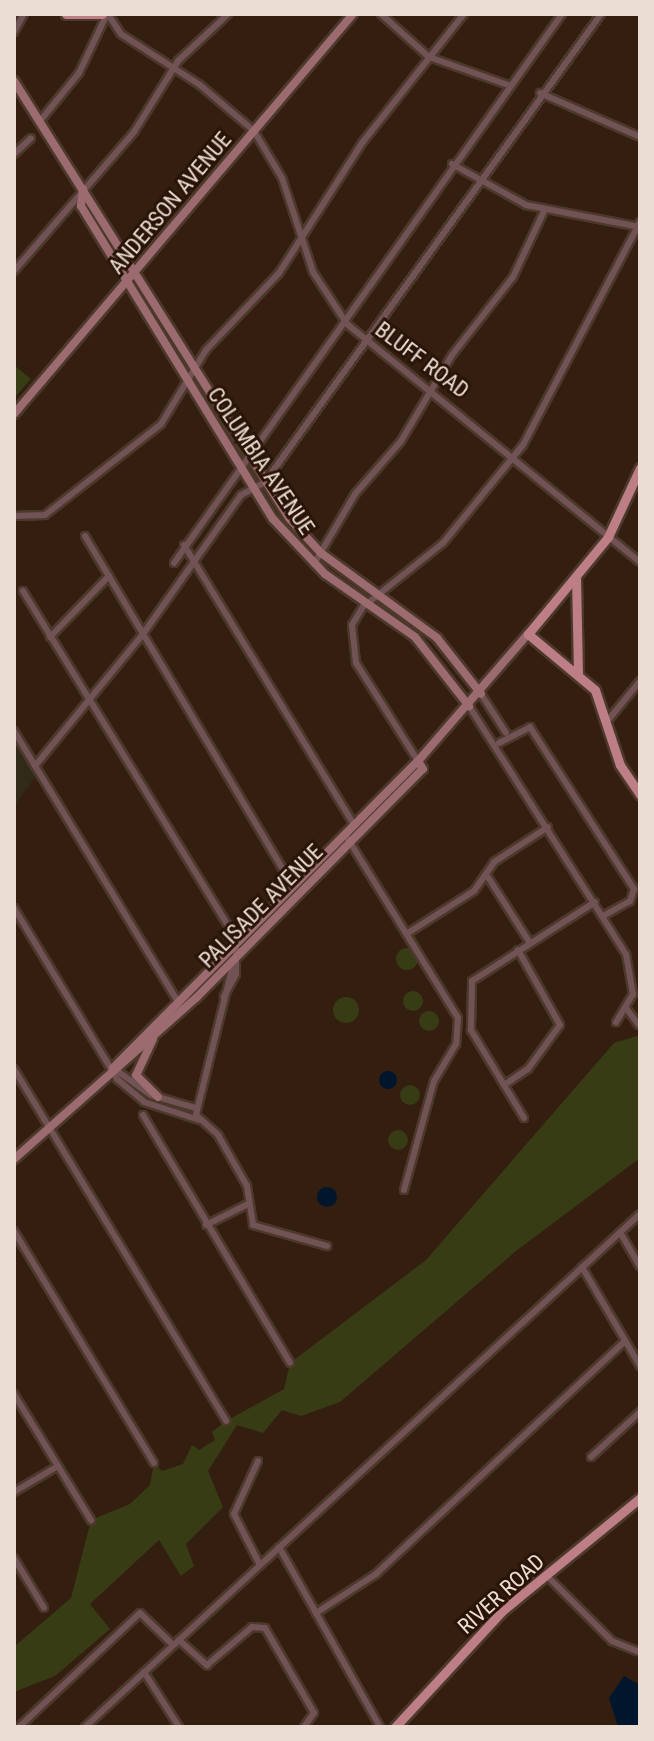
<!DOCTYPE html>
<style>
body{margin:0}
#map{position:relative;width:654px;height:1741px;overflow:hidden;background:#331e10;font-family:"Roboto Condensed",sans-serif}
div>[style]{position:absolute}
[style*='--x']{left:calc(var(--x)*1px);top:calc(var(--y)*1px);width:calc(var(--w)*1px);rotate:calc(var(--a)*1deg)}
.education>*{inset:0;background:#322a19}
.green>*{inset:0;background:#383c15}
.round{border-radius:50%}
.water>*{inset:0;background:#00162c}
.roads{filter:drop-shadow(2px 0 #4d392b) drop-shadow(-2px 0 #4d392b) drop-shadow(0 2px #4d392b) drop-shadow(0 -2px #4d392b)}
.street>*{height:6px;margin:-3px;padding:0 3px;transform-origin:3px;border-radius:3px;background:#715255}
.secondary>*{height:8px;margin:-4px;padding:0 4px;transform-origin:4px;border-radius:4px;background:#9c6b70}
.primary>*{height:9px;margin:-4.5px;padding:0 4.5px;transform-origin:4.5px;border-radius:4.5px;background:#bd7e85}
span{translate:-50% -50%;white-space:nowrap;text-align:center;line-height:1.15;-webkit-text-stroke:6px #291407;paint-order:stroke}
.street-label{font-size:22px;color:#ecddd4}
.frame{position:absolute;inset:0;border:16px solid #ecddd4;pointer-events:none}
</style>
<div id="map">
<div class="education">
<i style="clip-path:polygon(14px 731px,39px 772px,14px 806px)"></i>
</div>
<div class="green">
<i style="clip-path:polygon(14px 365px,31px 379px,14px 398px)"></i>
<i class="round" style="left:396px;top:948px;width:22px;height:22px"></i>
<i class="round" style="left:403px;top:991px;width:20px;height:20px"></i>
<i class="round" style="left:333px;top:997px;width:26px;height:26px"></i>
<i class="round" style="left:419px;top:1011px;width:20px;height:20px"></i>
<i style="clip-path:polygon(640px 1035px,640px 1158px,516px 1251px,340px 1402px,301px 1416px,282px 1410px,263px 1433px,237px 1425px,208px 1471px,223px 1507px,186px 1544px,194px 1566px,181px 1576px,159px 1540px,90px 1604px,110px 1629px,55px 1676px,14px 1692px,14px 1647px,71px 1598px,91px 1520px,130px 1504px,150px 1485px,154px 1463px,162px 1471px,183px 1464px,192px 1445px,199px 1450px,215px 1440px,212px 1432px,226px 1421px,284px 1389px,290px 1363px,426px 1260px,614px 1043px)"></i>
<i class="round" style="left:400px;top:1085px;width:20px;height:20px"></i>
<i class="round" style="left:388px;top:1130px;width:20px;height:20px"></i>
</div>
<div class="water">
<i class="round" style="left:379px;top:1071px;width:18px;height:18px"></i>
<i class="round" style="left:317px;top:1187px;width:20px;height:20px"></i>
<i style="clip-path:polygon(624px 1676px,640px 1685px,640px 1727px,618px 1727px,609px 1698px)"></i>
</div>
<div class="roads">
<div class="street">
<i style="--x:108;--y:14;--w:24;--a:57"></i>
<i style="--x:121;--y:34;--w:94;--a:32.8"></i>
<i style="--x:200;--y:85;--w:71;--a:40.4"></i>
<i style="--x:254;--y:131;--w:55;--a:59.2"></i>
<i style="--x:282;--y:178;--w:99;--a:71.7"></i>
<i style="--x:313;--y:272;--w:62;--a:56.8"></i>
<i style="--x:347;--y:324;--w:377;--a:39.1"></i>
<i style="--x:381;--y:14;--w:64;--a:41.9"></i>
<i style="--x:429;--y:57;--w:84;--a:19.5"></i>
<i style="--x:14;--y:32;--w:21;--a:-61"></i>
<i style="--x:540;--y:93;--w:109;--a:23.7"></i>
<i style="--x:40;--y:121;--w:62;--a:-50.9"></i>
<i style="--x:79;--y:73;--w:65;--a:-64.6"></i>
<i style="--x:14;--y:154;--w:23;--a:-43"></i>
<i style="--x:452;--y:164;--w:85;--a:29"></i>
<i style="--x:526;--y:205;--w:116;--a:10.9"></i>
<i style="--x:14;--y:271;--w:184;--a:-49.2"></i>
<i style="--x:134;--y:132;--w:84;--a:-58.2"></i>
<i style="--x:178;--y:61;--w:69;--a:-43.2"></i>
<i style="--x:14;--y:516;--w:31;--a:-2"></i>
<i style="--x:45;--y:515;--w:147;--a:-38.1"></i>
<i style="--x:161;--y:424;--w:87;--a:-58.7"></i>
<i style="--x:206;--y:350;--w:106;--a:-46.5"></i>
<i style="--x:279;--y:273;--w:154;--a:-57.4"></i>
<i style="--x:362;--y:143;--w:164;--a:-51.7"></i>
<i style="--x:85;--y:536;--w:408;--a:59.3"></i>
<i style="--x:184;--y:545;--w:325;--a:58.7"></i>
<i style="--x:174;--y:563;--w:672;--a:-54.75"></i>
<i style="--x:314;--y:564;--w:81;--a:-59.6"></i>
<i style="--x:355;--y:494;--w:70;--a:-49"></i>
<i style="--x:401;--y:441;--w:100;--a:-59.3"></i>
<i style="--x:452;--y:355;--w:99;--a:-52"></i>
<i style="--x:513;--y:277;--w:73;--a:-64.8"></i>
<i style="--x:23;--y:591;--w:408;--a:58.5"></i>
<i style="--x:236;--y:939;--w:35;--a:90"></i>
<i style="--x:236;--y:974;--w:26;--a:118"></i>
<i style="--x:50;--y:637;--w:85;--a:-46"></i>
<i style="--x:481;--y:694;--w:46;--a:57.3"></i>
<i style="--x:469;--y:706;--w:294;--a:57.7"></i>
<i style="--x:626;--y:954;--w:41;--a:80.1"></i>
<i style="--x:633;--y:994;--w:33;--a:121"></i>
<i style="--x:609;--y:719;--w:49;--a:-50.8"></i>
<i style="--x:14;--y:731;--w:313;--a:58.8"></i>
<i style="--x:499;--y:743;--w:35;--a:-27"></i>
<i style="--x:530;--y:727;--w:193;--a:57.3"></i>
<i style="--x:634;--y:889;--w:13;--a:108"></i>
<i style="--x:630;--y:901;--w:31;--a:151"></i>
<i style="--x:418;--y:761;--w:116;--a:-122.3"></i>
<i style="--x:356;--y:663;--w:38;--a:-96"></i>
<i style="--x:352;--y:625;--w:21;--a:-59"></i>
<i style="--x:363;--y:607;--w:102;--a:-38.7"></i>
<i style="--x:443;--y:543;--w:127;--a:-50.8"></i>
<i style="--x:523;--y:445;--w:252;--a:-62.3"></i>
<i style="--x:35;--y:766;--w:171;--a:-50.7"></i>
<i style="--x:143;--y:634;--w:170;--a:-54.8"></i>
<i style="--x:241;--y:495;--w:27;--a:-28"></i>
<i style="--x:265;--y:482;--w:576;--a:-54.32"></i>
<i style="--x:348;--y:839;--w:210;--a:58.4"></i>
<i style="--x:458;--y:1018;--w:26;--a:94"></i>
<i style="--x:456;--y:1044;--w:43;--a:120.7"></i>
<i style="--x:434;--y:1081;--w:113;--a:105.4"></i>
<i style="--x:486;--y:874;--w:82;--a:57.5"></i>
<i style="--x:14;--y:908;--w:200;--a:58.9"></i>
<i style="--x:117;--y:1079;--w:35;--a:40"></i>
<i style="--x:144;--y:1102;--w:58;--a:18.1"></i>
<i style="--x:408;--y:933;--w:78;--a:-32.5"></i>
<i style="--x:474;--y:891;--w:35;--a:-55"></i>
<i style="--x:494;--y:862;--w:64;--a:-32.9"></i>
<i style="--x:233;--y:965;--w:154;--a:103.9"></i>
<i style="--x:196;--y:1115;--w:30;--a:42"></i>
<i style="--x:218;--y:1135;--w:59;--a:60.4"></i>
<i style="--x:247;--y:1186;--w:39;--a:81"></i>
<i style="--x:253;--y:1225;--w:77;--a:15.8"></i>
<i style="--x:626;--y:1008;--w:21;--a:53"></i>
<i style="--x:113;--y:1068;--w:47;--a:35.4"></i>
<i style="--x:151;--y:1095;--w:47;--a:16.1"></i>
<i style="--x:14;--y:1069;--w:411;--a:58.9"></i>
<i style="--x:504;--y:1085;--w:29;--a:-34"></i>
<i style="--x:528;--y:1069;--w:54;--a:-54"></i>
<i style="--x:560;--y:1025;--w:86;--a:-119.2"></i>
<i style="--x:143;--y:1115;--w:288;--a:59.3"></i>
<i style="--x:524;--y:1118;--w:103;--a:-121.1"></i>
<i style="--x:471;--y:1030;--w:49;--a:-88.8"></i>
<i style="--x:472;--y:981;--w:146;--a:-32.7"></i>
<i style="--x:206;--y:1225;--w:47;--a:-26.6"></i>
<i style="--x:14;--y:1231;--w:271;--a:58.9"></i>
<i style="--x:620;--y:1232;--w:39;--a:60"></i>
<i style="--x:582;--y:1267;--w:115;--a:59.6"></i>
<i style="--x:14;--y:1394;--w:148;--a:58.6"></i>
<i style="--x:591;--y:1457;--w:67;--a:-42.6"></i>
<i style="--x:258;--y:1461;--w:58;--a:114.4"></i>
<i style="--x:234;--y:1514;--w:57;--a:63"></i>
<i style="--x:14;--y:1492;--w:51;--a:-30.6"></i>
<i style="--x:279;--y:1547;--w:206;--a:60.7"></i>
<i style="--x:14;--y:1558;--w:58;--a:59"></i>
<i style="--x:547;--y:1576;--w:92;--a:45"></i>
<i style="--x:612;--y:1641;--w:27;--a:22"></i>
<i style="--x:316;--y:1613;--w:72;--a:-33"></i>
<i style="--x:376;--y:1574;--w:341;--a:-43.1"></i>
<i style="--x:179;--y:1640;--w:38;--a:42"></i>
<i style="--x:207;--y:1665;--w:59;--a:-40.2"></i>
<i style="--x:252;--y:1627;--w:13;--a:4"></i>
<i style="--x:265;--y:1628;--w:98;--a:60"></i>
<i style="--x:314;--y:1713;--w:17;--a:126"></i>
<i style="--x:144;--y:1672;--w:65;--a:57.5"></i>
<i style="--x:19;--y:1727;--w:166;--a:-43.3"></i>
<i style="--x:140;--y:1613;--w:46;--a:44.1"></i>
<i style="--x:85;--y:1727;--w:756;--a:-42.75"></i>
</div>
<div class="secondary">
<i style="--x:14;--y:81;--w:516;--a:57.82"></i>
<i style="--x:289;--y:518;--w:47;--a:47.6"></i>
<i style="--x:321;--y:553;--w:144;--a:36.2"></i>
<i style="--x:437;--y:638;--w:71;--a:51.8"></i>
<i style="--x:83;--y:189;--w:17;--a:97"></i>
<i style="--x:81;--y:206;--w:367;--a:58.5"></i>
<i style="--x:273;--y:519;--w:76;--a:46.6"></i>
<i style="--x:325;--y:574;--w:110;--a:35"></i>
<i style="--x:415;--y:637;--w:88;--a:52"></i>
<i style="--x:14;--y:414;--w:524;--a:-49.72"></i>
<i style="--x:153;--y:1039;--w:40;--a:115"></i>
<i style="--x:136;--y:1075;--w:31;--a:45"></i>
<i style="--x:113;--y:1068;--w:433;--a:-45.2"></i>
<i style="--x:418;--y:761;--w:168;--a:-49.1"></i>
<i style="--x:14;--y:1159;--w:243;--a:-41.5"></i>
<i style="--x:196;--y:998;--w:322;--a:-45.3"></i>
<i style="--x:423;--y:769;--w:9;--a:-122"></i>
</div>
<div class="primary">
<i style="--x:66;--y:14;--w:36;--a:0"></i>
<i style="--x:640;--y:468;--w:76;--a:114.9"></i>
<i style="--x:608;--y:537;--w:126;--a:129.5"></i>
<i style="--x:528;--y:634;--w:87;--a:39.9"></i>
<i style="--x:595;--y:690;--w:79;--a:71.6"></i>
<i style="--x:620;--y:765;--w:36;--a:56"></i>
<i style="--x:576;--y:577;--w:96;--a:88.8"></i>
<i style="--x:395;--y:1727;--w:158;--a:-47.3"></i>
<i style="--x:502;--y:1611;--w:178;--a:-39.3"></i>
</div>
</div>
<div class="street-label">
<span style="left:170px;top:203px;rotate:-50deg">ANDERSON AVENUE</span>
<span style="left:422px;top:360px;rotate:37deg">BLUFF ROAD</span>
<span style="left:261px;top:461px;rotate:56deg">COLUMBIA AVENUE</span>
<span style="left:261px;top:906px;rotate:-45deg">PALISADE AVENUE</span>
<span style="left:501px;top:1594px;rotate:-42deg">RIVER ROAD</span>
</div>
<div class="frame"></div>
</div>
